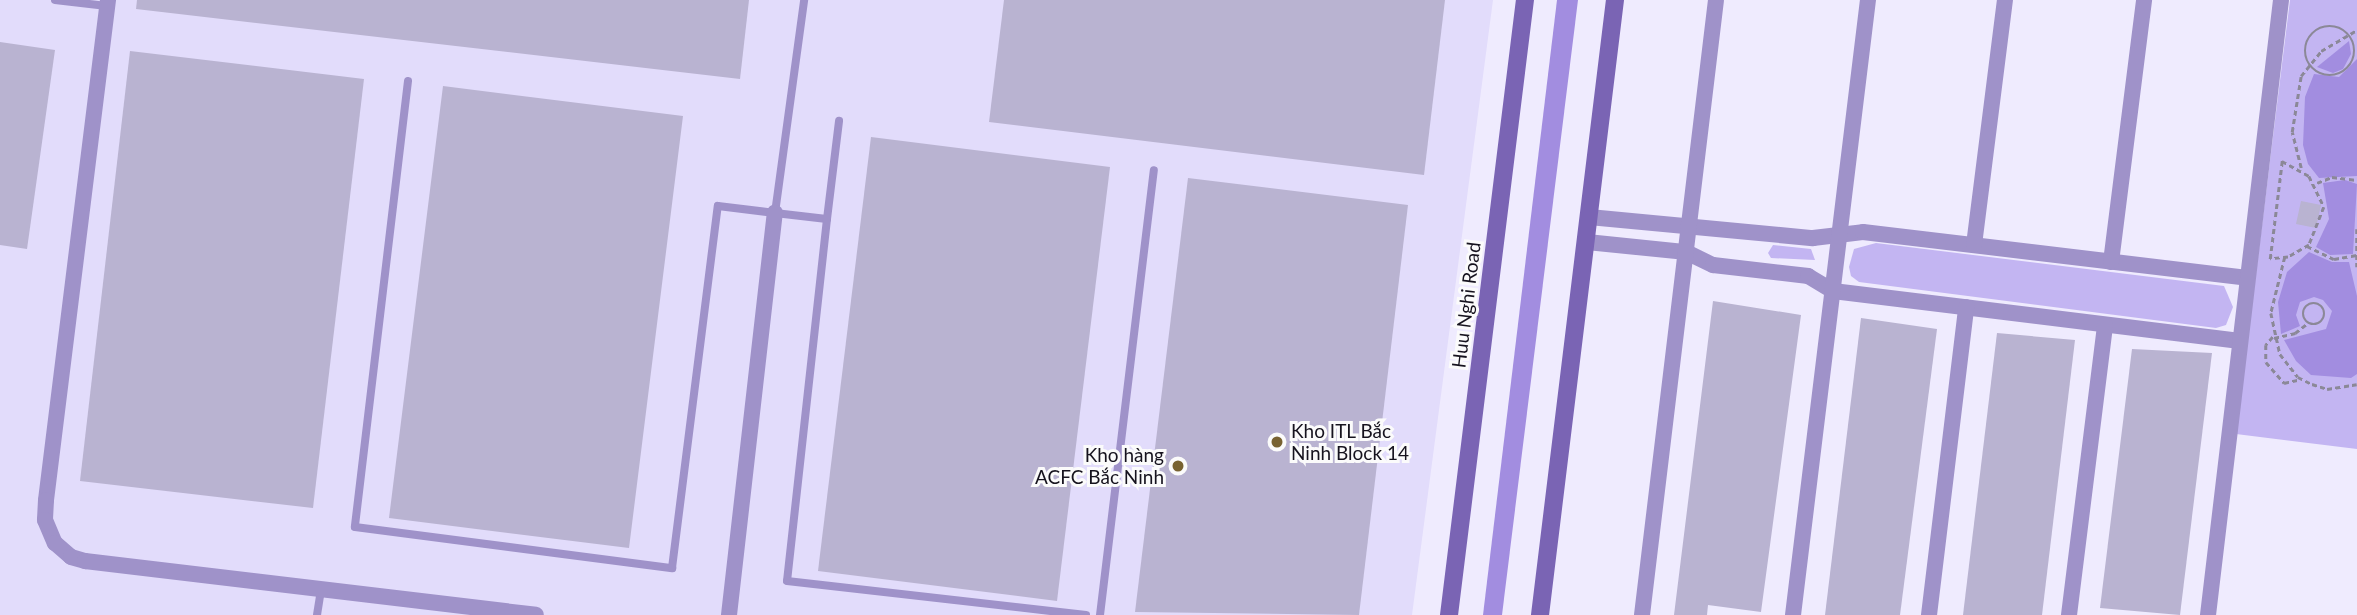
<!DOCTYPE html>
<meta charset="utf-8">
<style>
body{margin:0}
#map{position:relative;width:2357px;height:615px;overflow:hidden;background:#efebfe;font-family:Lato,sans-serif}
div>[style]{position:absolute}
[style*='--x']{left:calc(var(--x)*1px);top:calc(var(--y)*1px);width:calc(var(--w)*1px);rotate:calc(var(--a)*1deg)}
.built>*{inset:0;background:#e2dcfb}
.green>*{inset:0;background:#c3b5f2}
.water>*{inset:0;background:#a28de0}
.building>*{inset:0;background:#b9b3d1}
.path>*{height:2.5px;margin-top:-1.25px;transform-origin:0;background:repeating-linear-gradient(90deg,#8b8897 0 5px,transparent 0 8.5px)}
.path>.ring{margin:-1.25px;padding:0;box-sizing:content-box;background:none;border:2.5px solid #8b8897;border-radius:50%}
.lane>*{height:8px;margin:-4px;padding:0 4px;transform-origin:4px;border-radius:4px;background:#9f92c9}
.street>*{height:16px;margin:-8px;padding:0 8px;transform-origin:8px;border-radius:8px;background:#9f92c9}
.secondary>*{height:18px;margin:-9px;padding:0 9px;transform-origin:9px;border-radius:9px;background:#7a64b4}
.dots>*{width:19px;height:19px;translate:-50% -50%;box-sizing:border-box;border:4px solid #fbfbfb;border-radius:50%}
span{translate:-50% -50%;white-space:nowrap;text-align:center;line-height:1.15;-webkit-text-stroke:6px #fbfbfb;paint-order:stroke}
.street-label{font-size:19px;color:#16131e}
.poi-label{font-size:19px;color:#16131e}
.left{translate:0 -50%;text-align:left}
.right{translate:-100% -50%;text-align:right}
</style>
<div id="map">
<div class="built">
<i style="clip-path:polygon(0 0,1493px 0,1412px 615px,0 615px)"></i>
</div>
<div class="green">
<i style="clip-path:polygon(2290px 0,2357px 0,2357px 449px,2236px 434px)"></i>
<i style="clip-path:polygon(1876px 243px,2224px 286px,2233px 307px,2226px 325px,2216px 328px,1859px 282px,1851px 276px,1849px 267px,1854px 249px)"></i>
<i style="clip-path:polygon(1773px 245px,1811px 249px,1815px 260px,1771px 258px,1768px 253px)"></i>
</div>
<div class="water">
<i style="clip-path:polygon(1557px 0,1578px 0,1502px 615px,1483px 615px)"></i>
<i style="clip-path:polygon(2349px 41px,2351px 54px,2343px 69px,2333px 73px,2317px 67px)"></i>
<i style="clip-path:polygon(2357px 59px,2357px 176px,2319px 178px,2308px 164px,2303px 145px,2305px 97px,2314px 74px,2339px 77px)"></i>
<i style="clip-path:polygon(2345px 180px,2357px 184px,2353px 254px,2330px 255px,2316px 247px,2329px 219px,2323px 183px)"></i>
<i style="clip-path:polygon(2309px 252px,2332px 262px,2349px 262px,2357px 296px,2357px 374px,2351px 378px,2311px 375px,2296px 361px,2284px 340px,2326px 329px,2332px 311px,2323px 300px,2314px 297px,2300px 302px,2296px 315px,2300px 326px,2281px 334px,2278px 302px,2287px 272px)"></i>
</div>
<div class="building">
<i style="clip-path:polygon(137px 0,749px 0,740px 79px,136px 9px)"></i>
<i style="clip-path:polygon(1004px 0,1445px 0,1424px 175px,989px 122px)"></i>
<i style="clip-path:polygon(0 42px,55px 50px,27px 249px,0 245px)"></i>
<i style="clip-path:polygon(130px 51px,364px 79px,313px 508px,80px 481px)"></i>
<i style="clip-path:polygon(443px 86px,683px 116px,629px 548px,389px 518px)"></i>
<i style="clip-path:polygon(871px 137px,1110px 167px,1057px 601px,818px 571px)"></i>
<i style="clip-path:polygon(1188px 178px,1408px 205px,1359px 615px,1135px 612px)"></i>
<i style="clip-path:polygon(2301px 201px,2321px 205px,2316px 228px,2296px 224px)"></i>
<i style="clip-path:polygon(1713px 301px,1801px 315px,1761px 612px,1708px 605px,1707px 615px,1674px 615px)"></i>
<i style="clip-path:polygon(1861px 318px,1937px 329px,1900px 615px,1825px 615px)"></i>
<i style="clip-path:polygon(1997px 333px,2075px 340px,2042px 615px,1963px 615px)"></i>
<i style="clip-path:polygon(2132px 349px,2212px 353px,2180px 615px,2100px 608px)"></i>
</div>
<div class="path">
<i class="ring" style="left:2305px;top:26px;width:47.5px;height:47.5px"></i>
<i style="--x:2282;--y:161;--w:31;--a:29"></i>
<i style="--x:2309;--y:176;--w:34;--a:64"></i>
<i style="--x:2324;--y:207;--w:41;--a:111.5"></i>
<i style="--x:2309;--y:245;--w:24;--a:150"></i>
<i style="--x:2288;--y:257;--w:18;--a:174"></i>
<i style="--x:2270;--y:259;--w:99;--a:-83"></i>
<i style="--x:2301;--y:168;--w:37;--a:-104"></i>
<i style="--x:2292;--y:132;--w:57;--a:-80.9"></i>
<i style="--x:2301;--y:76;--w:32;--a:-51"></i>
<i style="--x:2321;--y:51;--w:42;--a:-30.3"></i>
<i style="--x:2317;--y:183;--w:16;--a:-22"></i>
<i style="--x:2332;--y:177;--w:25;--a:7"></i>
<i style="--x:2357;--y:229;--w:38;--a:90"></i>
<i style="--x:2307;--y:246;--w:30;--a:26"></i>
<i style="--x:2334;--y:259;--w:23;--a:-10"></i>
<i style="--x:2285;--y:257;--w:58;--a:104"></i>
<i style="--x:2271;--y:313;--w:42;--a:77.6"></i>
<i style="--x:2280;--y:354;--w:29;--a:52"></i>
<i style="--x:2298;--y:377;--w:16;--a:27"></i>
<i style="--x:2312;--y:384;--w:16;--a:18"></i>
<i style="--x:2327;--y:389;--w:30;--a:-9"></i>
<i class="ring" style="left:2303px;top:303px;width:19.5px;height:19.5px"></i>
<i style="--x:2273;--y:337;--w:11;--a:131"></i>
<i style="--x:2266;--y:345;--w:17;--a:90"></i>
<i style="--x:2266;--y:362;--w:28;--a:49"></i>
<i style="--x:2284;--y:383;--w:17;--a:-13"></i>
<i style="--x:2274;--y:338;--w:22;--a:-13"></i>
<i style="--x:2295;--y:333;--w:16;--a:-38"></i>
</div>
<div class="lane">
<i style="--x:55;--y:0;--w:52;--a:6.6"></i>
<i style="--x:408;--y:81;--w:449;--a:96.8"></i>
<i style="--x:355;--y:527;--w:320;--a:7.4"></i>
<i style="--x:672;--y:568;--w:365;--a:-82.8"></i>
<i style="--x:718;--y:206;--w:57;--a:7"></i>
<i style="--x:775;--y:213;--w:52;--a:6.6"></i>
<i style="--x:827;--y:219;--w:364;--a:96.3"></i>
<i style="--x:787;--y:581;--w:301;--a:6.5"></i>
<i style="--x:775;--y:213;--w:215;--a:-82.2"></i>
<i style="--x:827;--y:219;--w:99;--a:-83"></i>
<i style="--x:317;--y:615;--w:25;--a:-81"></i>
<i style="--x:1100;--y:615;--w:448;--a:-83.1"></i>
</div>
<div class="street">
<i style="--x:108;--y:0;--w:504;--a:97.07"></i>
<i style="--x:46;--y:500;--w:20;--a:93"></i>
<i style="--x:45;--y:520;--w:25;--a:67"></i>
<i style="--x:55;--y:543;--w:21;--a:41"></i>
<i style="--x:71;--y:557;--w:15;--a:16"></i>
<i style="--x:85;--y:561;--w:454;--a:6.8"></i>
<i style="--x:1589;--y:217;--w:225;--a:5.4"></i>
<i style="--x:1813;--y:238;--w:50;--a:-6.8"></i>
<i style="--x:1863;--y:232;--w:387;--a:6.8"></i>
<i style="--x:1587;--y:242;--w:100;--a:5.8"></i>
<i style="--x:1686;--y:252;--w:30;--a:26"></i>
<i style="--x:1713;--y:265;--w:96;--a:6.6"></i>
<i style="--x:1808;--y:276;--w:29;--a:31"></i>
<i style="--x:1833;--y:291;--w:410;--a:7"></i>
<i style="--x:1974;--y:245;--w:247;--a:-82.8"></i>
<i style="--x:2111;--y:262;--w:264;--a:-82.8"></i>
<i style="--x:729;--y:615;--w:405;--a:-83.5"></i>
<i style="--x:1642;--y:615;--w:619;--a:-83.14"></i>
<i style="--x:1793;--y:615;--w:620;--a:-83.05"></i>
<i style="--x:1929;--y:615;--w:310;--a:-83.1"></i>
<i style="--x:2069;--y:615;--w:292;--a:-82.9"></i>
<i style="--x:2208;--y:615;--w:619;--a:-83.23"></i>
</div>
<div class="secondary">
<i style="--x:1449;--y:615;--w:620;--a:-82.96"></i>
<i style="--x:1540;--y:615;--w:620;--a:-83.05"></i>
</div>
<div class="dots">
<i style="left:1277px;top:442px;background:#786231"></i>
<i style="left:1178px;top:466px;background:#786231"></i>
</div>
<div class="street-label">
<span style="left:1466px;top:305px;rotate:-83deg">Huu Nghi Road</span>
</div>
<div class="poi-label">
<span class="left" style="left:1291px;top:442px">Kho ITL Bắc<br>Ninh Block 14</span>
<span class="right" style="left:1164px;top:466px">Kho hàng<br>ACFC Bắc Ninh</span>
</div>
</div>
